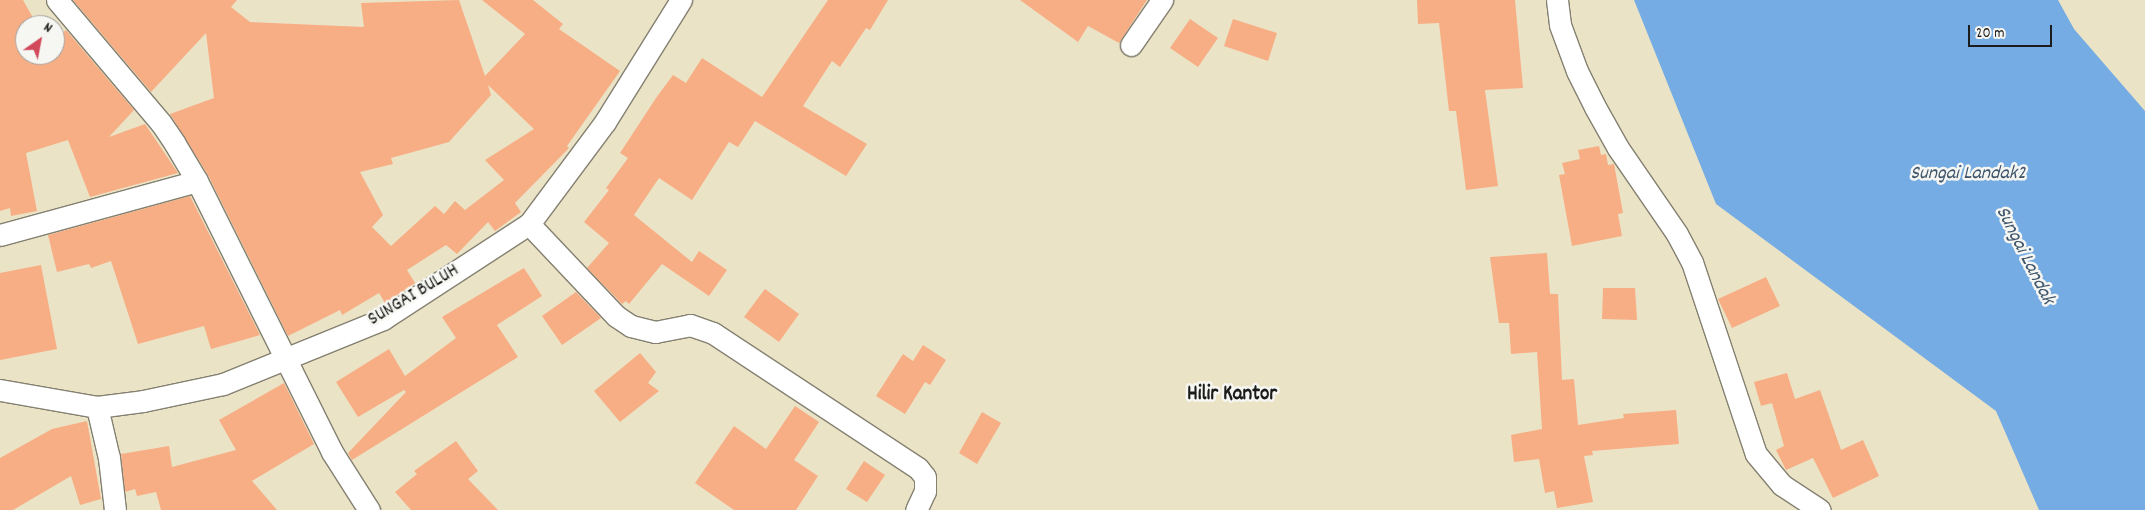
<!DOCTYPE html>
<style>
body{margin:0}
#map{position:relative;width:2145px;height:510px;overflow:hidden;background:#ebe3c6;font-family:Dekko,sans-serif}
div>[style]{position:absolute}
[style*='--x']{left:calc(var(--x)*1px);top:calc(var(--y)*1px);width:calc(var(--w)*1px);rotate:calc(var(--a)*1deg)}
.water>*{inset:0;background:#74ace3}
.building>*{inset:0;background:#f7ae85}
.roads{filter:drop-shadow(1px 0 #848071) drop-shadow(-1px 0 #848071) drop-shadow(0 1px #848071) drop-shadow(0 -1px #848071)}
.street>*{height:21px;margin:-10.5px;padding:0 10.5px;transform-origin:10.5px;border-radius:10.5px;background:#fff}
span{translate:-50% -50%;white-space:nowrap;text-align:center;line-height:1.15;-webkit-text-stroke:5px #f6f6f2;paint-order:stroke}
.street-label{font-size:19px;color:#1c1c1c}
.water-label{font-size:20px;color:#3f566c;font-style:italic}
.quarter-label{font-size:21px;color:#1c1c1c;font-weight:700}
.north{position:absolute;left:15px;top:15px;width:50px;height:50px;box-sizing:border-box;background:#f6f6f2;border:1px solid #9f9f9c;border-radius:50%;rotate:33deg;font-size:14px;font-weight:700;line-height:20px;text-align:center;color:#1c1c1c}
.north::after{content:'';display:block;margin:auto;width:18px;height:22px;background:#d1495b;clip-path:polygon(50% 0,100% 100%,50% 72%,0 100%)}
.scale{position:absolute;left:1968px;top:25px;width:84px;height:22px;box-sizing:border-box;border:2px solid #1c1c1c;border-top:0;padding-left:6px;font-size:15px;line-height:18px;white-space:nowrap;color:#1c1c1c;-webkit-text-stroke:4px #f6f6f2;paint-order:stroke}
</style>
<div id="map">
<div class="water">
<i style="clip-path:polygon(1634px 0,2058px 0,2074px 29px,2145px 111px,2145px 510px,2039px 510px,1996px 411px,1716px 204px)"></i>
</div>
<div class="building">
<i style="clip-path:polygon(0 0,23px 0,37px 25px,25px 25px,25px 55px,55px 55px,55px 39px,66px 30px,134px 110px,109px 137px,145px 124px,178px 173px,90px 197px,68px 140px,26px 153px,37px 211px,11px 216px,10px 208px,0 211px)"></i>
<i style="clip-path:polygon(evenodd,73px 0,237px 0,231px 7px,250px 22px,364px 27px,361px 3px,459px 0,485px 76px,525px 34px,482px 0,533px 0,563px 24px,559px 29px,620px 71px,567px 146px,569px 148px,515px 203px,521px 212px,495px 231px,488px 222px,457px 254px,446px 245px,407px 270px,415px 283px,385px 303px,379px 293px,342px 315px,340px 310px,288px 336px,208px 175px,170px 114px,214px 98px,206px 33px,151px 92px,73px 0,488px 85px,534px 129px,485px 160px,504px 180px,465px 210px,455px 201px,444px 214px,435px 206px,391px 246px,372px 227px,383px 215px,360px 172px,393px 164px,391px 158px,449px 142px,491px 95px,488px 85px)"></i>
<i style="clip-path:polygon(828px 0,888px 0,870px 30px,866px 28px,840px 67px,832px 61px,803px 106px,867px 144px,846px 176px,755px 121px,738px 147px,729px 142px,692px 200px,659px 178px,634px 215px,692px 262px,699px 251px,727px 270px,709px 296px,662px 264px,629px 304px,626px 301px,622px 304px,587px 268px,609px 243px,584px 222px,609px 190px,606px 188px,628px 158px,620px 153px,656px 98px,673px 75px,686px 83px,702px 58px,762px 97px)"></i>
<i style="clip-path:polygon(1020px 0,1147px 0,1119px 43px,1088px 26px,1078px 42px)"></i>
<i style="clip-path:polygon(1417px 0,1515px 0,1523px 88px,1485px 90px,1498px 186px,1466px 190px,1456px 111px,1449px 111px,1439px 23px,1418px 24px)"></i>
<i style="clip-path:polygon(1190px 19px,1218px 38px,1198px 67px,1170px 48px)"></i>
<i style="clip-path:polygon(1233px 19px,1277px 33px,1268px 61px,1224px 46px)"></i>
<i style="clip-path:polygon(1599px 146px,1601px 155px,1606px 154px,1608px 165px,1614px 164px,1623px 213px,1618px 214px,1622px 236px,1572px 246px,1559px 175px,1565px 174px,1562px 163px,1580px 159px,1578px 150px)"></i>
<i style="clip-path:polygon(190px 196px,260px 335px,211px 349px,204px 326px,138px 344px,111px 261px,91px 268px,89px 264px,57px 272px,48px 235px)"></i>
<i style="clip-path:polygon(1547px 253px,1550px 294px,1558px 294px,1562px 380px,1574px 379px,1578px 425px,1624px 418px,1623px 414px,1676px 410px,1679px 444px,1592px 451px,1593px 455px,1584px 456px,1593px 502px,1557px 508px,1554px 491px,1545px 493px,1539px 459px,1514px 462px,1511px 435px,1542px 429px,1537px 352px,1511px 354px,1509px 323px,1499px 323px,1490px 257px)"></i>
<i style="clip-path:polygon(41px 265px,57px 349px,0 360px,0 273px)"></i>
<i style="clip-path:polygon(524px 268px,542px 296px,497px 325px,518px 357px,352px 460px,348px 453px,406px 392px,404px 390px,358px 417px,336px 382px,389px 349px,405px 376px,456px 338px,442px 317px)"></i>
<i style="clip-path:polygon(1766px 277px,1780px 306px,1732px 328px,1718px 299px)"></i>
<i style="clip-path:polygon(1603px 288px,1635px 288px,1637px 320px,1602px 319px)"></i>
<i style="clip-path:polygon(765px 289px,799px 314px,779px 342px,744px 317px)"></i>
<i style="clip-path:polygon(576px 292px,601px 318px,562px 345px,542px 316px)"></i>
<i style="clip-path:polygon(923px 345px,946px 360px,930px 385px,925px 382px,905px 414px,876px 396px,903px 354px,913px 361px)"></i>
<i style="clip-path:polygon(640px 353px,656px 372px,648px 383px,659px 391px,620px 422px,594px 391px)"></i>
<i style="clip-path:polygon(1787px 373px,1795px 399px,1820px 390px,1841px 450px,1863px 440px,1879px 476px,1833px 498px,1813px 458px,1786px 470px,1776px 450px,1784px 446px,1772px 403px,1761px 406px,1754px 382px)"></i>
<i style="clip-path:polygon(284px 383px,314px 444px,252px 481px,277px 510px,161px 510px,156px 492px,137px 496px,135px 489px,125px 492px,121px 454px,169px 446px,172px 467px,236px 450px,219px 420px)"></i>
<i style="clip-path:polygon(795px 406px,819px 422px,794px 460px,818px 476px,796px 510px,734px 510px,695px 483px,734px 426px,766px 449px)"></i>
<i style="clip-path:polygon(982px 412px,1001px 423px,977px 464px,959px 453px)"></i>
<i style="clip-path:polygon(87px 421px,101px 499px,80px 505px,71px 476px,13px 510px,0 510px,0 458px,52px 429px)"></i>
<i style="clip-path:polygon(456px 441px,478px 471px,468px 479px,498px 510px,411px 510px,395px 492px,417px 474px,414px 471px)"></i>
<i style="clip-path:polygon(864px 461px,885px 475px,867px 502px,846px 489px)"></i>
</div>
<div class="roads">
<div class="street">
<i style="--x:57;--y:0;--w:161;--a:49.8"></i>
<i style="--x:161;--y:123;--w:25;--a:56"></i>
<i style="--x:175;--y:144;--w:43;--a:59.3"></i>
<i style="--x:197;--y:181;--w:303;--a:63.5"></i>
<i style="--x:332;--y:452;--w:69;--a:57.5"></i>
<i style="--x:1557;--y:0;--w:25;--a:83"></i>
<i style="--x:1560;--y:25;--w:49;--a:69.7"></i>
<i style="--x:1577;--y:71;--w:40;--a:63.4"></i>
<i style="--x:1595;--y:107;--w:47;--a:60.7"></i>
<i style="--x:1618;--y:148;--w:104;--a:55.5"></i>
<i style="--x:1677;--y:234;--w:32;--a:62"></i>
<i style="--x:1692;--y:262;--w:202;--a:71.6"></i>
<i style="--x:1756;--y:454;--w:40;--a:50"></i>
<i style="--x:1782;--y:485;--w:45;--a:33.3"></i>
<i style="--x:1131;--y:45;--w:55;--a:-55.4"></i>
<i style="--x:529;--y:224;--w:127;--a:46.6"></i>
<i style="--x:616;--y:316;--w:18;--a:34"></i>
<i style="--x:631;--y:326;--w:25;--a:14"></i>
<i style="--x:655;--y:332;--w:36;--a:-11"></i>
<i style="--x:690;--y:325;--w:24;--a:19"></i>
<i style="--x:713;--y:333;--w:245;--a:33.4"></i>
<i style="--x:918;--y:468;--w:11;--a:52"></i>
<i style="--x:925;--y:477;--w:14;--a:90"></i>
<i style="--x:925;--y:491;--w:21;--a:115"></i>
<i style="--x:0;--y:235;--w:204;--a:-15.3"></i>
<i style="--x:0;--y:390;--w:98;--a:9.9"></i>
<i style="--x:97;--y:407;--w:46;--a:-7.4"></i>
<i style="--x:143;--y:401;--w:82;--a:-12"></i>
<i style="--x:223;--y:384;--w:173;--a:-22.1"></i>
<i style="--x:383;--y:319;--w:174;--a:-33.1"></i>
<i style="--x:529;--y:224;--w:127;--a:-53.3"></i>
<i style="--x:605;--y:122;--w:144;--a:-58.1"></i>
<i style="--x:97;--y:407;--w:52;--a:76.8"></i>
<i style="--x:109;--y:458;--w:52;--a:83.4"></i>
</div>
</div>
<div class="street-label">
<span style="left:414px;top:296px;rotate:-31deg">SUNGAI BULUH</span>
</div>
<div class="water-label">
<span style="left:1968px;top:174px">Sungai Landak2</span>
<span style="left:2024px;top:256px;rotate:63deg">Sungai Landak</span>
</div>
<div class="quarter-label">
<span style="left:1232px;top:395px">Hilir Kantor</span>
</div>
<div class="north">N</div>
<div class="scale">20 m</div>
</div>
